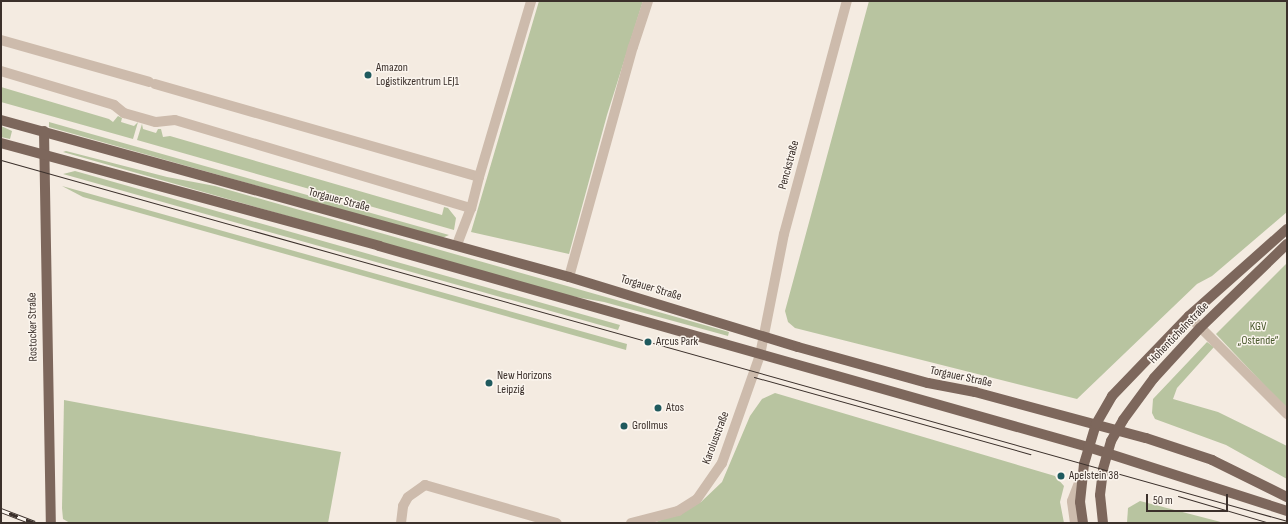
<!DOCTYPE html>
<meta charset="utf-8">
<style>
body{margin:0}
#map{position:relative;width:1288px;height:524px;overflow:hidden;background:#f4ebe1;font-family:"Sofia Sans Condensed",sans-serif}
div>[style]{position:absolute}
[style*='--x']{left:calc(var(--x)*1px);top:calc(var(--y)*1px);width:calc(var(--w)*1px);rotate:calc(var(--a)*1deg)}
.green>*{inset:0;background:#b8c4a0}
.minor>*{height:10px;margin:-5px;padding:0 5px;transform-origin:5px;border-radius:5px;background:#cdbbac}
.major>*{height:10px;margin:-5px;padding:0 5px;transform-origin:5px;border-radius:5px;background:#7d675c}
.tram>*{height:1px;margin:-0.5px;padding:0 0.5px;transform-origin:0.5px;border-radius:0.5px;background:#3b302b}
.rail>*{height:4.5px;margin-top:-2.25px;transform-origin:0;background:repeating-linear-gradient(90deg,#fbf5ee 0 9px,#3b302b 0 18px);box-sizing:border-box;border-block:1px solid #3b302b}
.dots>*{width:11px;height:11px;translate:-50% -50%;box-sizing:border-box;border:2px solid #fbf5ee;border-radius:50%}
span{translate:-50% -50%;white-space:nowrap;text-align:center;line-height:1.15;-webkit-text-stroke:3px #fbf5ee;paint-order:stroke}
.poi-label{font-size:12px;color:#3b302b}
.left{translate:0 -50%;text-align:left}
.street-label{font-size:12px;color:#3b302b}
.park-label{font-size:12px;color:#4a5a2e}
.frame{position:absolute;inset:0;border:2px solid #3b302b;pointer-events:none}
.scale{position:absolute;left:1146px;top:494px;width:82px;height:18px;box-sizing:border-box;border:2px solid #3b302b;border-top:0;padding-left:5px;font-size:12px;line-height:14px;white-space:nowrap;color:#3b302b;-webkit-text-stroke:3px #fbf5ee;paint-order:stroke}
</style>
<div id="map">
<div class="green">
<i style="clip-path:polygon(539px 1px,643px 1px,607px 115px,569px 254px,471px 232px)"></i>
<i style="clip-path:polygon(869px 1px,1287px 1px,1287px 212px,1212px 276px,1197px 284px,1077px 399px,795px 328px,788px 322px,785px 311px)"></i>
<i style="clip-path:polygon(1px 87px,109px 119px,113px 122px,118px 116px,122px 118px,121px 122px,134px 126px,138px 122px,133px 139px,1px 102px)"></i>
<i style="clip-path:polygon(49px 122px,449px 235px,442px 238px,49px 127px)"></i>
<i style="clip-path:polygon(142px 124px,143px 129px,156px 133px,158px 129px,161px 129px,163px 137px,170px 136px,442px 215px,444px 207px,448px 208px,456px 218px,454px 230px,137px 140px)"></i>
<i style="clip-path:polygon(1px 126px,12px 131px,10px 139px,1px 137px)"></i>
<i style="clip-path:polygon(66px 151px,167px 177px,215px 186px,729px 332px,728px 336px,604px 302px,565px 295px,63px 152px)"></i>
<i style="clip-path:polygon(75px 171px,620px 325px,618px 330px,63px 174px)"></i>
<i style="clip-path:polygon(62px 186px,627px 344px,626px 350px,83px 197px)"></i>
<i style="clip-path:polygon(1287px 263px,1287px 409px,1216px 334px)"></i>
<i style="clip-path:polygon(1207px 342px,1214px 347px,1177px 388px,1173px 399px,1218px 412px,1287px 446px,1287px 479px,1226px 445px,1155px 419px,1152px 413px,1153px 399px)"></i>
<i style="clip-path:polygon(775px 393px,1055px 476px,1064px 486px,1060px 502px,1064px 523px,654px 523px,701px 502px,722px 482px,750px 416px,762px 399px)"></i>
<i style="clip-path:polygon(64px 400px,341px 452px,328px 523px,70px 523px,63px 519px,62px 508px)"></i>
<i style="clip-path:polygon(1140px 501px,1217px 521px,1224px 523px,1127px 523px,1128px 508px)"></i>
</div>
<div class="minor">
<i style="--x:1;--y:40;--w:154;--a:15.8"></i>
<i style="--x:1;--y:71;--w:118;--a:16.7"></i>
<i style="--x:114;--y:105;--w:13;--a:39"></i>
<i style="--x:124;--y:113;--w:33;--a:16"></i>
<i style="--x:156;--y:122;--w:19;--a:-6"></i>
<i style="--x:175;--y:120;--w:309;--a:16.6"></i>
<i style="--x:471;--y:208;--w:40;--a:111"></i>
<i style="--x:155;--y:84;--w:337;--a:16"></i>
<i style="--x:479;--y:177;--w:32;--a:104"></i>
<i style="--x:479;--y:177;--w:184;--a:-73.5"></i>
<i style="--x:569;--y:277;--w:239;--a:-74.5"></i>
<i style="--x:633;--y:47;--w:48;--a:-71.9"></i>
<i style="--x:1189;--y:316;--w:139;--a:45"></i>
<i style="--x:401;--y:523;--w:17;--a:-83"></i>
<i style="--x:403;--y:506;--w:10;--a:-61"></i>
<i style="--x:408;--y:497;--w:21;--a:-35"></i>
<i style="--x:425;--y:485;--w:137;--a:16.1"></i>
<i style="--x:631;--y:523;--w:49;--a:-14.3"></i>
<i style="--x:678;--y:511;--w:22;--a:-32"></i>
<i style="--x:697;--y:499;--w:44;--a:-55.2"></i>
<i style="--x:722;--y:463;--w:114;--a:-70.6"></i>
<i style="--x:760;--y:355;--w:123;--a:-78.8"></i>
<i style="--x:784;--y:234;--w:241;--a:-74.9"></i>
<i style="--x:1075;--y:523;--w:22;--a:-98"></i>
<i style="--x:1072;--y:501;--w:26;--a:-69"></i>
</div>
<div class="major">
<i style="--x:1;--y:120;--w:589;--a:15.45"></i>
<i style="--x:569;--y:277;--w:239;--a:17"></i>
<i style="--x:798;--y:347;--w:135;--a:15.5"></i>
<i style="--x:928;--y:383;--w:48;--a:10.8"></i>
<i style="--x:975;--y:392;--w:177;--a:15.1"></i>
<i style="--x:1146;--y:438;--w:70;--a:18.4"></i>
<i style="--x:1212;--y:460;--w:84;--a:26.3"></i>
<i style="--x:44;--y:131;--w:392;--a:89"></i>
<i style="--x:1;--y:143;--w:392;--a:15.2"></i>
<i style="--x:379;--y:246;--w:737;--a:15.83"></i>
<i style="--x:1088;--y:447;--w:209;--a:17.8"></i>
<i style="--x:1083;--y:523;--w:21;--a:-98"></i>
<i style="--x:1080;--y:502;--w:38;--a:-84"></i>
<i style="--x:1084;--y:464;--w:42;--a:-73.3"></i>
<i style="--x:1096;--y:424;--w:32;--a:-60"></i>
<i style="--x:1112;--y:396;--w:111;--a:-46.1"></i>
<i style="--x:1189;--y:316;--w:131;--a:-41.6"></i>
<i style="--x:1103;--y:523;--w:28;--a:-96"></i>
<i style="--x:1100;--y:495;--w:26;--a:-83"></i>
<i style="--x:1103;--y:469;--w:29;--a:-74"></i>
<i style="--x:1111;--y:441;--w:24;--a:-60"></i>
<i style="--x:1123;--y:420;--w:52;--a:-53.6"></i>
<i style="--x:1154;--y:378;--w:68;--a:-47.4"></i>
<i style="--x:1200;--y:328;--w:121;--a:-44"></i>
</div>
<div class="tram">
<i style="--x:1;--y:160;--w:1336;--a:15.68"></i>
<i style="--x:754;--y:377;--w:287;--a:15.6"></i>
<i style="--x:1178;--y:496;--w:96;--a:16.4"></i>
</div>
<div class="rail">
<i style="--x:1;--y:510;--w:36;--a:21"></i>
</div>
<div class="dots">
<i style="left:368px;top:75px;background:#1f5a5e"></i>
<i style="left:648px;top:342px;background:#1f5a5e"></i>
<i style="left:489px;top:383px;background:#1f5a5e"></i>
<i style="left:658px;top:408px;background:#1f5a5e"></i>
<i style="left:624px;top:426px;background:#1f5a5e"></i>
<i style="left:1061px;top:476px;background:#1f5a5e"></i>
</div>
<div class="poi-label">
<span class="left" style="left:376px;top:75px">Amazon<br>Logistikzentrum LEJ1</span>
<span class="left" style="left:656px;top:342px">Arcus Park</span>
<span class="left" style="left:497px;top:383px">New Horizons<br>Leipzig</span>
<span class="left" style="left:666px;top:408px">Atos</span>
<span class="left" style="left:632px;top:426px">Grollmus</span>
<span class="left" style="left:1069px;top:476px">Apelstein 38</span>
</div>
<div class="street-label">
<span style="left:789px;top:165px;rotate:-75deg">Penckstraße</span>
<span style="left:339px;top:200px;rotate:15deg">Torgauer Straße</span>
<span style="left:651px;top:288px;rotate:17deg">Torgauer Straße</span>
<span style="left:33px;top:327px;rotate:-91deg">Rostocker Straße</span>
<span style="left:1179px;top:333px;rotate:-46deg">Hohentichelnstraße</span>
<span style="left:961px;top:377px;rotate:12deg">Torgauer Straße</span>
<span style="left:716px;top:438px;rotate:-69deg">Karolusstraße</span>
</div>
<div class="park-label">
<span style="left:1258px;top:334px">KGV<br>„Ostende“</span>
</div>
<div class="frame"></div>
<div class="scale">50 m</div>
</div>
